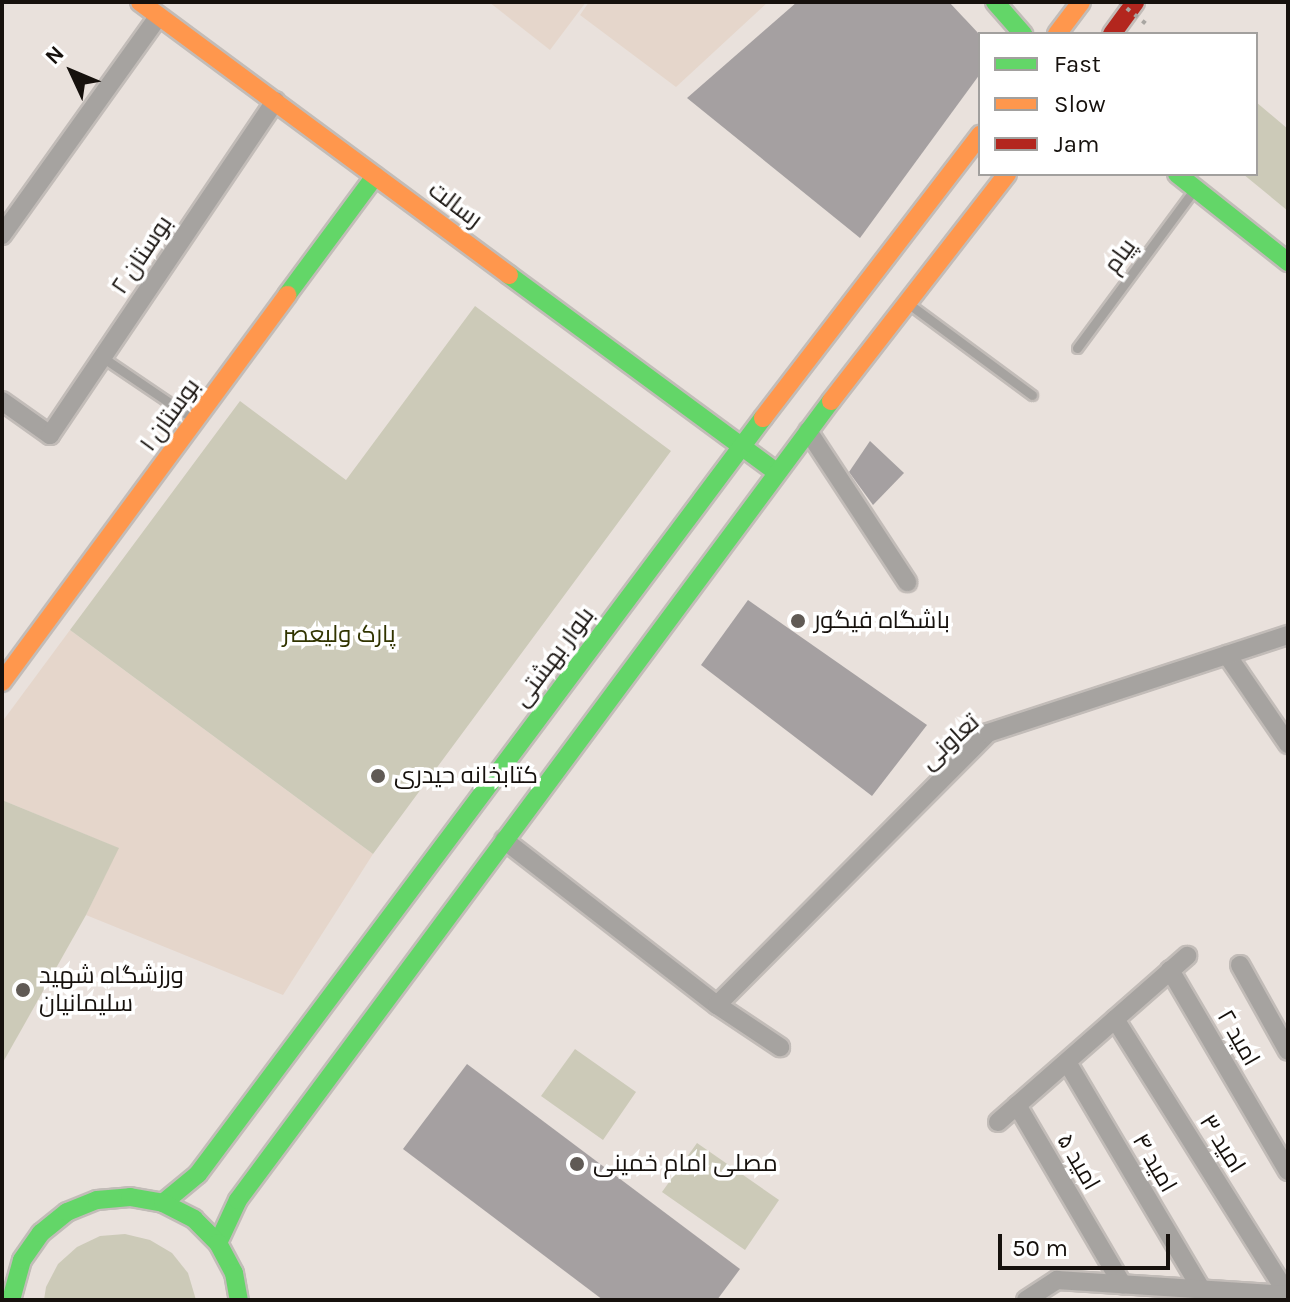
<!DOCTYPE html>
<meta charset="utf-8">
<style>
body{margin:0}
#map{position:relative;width:1290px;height:1302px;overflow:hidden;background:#e9e1dc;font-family:Karla,Cairo,sans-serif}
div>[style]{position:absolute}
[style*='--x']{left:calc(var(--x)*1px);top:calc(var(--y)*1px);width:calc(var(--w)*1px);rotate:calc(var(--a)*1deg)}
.built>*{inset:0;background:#e5d6cb}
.green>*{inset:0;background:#cccab8}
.building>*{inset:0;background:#a5a0a1}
.roads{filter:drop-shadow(2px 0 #c2bcb8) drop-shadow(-2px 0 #c2bcb8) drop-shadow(0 2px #c2bcb8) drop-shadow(0 -2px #c2bcb8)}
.lane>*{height:9px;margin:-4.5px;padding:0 4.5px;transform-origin:4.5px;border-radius:4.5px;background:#a6a3a0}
.street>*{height:18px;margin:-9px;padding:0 9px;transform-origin:9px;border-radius:9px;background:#a6a3a0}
.fast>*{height:18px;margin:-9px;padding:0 9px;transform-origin:9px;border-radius:9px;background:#63d668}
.slow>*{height:18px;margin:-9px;padding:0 9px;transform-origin:9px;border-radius:9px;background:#ff974d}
.jam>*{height:18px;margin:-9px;padding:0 9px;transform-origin:9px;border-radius:9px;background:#b3261e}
.path-bridge>*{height:4px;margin-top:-2px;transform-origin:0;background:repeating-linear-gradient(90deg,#a9a6a2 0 4px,transparent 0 10px)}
.dots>*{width:22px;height:22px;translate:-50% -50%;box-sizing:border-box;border:4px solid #fff;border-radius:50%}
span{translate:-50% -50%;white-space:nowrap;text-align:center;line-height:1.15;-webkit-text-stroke:7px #fff;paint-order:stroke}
.street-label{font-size:24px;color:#16110d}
.poi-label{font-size:24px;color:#16110d}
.left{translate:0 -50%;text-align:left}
.park-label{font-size:24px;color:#313400}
.frame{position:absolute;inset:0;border:4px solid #16110d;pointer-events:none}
.legend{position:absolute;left:978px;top:32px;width:280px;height:144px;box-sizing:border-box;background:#fff;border:2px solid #a2a09e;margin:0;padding:10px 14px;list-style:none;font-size:24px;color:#16110d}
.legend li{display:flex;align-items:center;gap:16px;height:40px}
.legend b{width:40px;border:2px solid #a2a09e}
.north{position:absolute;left:32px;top:32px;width:80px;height:80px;-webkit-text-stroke:6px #fff;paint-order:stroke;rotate:314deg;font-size:22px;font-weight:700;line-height:32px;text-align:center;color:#16110d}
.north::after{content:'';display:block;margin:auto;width:28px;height:36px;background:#16110d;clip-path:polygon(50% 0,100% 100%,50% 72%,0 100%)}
.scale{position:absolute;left:998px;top:1234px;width:172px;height:36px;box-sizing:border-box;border:4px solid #16110d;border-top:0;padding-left:10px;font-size:24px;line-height:28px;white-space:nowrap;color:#16110d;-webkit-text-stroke:6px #fff;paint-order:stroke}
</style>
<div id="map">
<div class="built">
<i style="clip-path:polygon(489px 2px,586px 2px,550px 50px)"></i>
<i style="clip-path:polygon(589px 2px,768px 2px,676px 87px,580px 15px)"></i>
<i style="clip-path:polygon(70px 630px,373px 854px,283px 995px,86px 915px,118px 848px,2px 800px,2px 722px)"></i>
</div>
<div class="green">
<i style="clip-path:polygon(1256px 102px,1288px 129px,1288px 211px,1243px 174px,1256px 174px)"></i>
<i style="clip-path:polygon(475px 306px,671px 451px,373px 854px,70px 630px,240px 401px,346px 480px)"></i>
<i style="clip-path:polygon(2px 800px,119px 848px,86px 915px,2px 1064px)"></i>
<i style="clip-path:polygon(575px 1049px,636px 1092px,603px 1140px,541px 1096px)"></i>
<i style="clip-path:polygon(697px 1143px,779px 1200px,745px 1250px,662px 1192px)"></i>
<i style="clip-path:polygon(125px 1234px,150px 1240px,172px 1253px,188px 1273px,196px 1300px,44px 1300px,46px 1287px,58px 1264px,77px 1247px,100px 1236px)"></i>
</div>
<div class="building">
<i style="clip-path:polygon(797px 2px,949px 2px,980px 35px,980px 74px,860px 238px,687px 98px)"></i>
<i style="clip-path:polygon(870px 441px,904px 473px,873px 505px,849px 472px)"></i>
<i style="clip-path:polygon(748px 600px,927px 725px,872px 796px,701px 665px)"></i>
<i style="clip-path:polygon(467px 1064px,740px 1269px,717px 1300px,603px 1300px,403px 1149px)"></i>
</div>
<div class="roads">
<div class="lane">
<i style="--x:909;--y:304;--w:153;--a:36.5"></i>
<i style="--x:1077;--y:348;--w:197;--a:-53.5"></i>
<i style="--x:102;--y:357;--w:109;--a:34.1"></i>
</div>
<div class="street">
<i style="--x:2;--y:235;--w:269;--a:-54.4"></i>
<i style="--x:2;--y:401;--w:59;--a:35.3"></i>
<i style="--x:50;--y:435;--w:403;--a:-56"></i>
<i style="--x:808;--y:431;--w:181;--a:56.7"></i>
<i style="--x:1227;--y:655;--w:108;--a:55.6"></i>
<i style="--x:504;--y:840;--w:269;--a:37.8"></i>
<i style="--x:717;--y:1005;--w:76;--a:33.7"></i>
<i style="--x:1240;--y:965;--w:98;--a:60.8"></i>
<i style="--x:1170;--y:970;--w:233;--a:59.6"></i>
<i style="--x:717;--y:1005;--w:384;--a:-45.1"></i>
<i style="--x:988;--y:733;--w:316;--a:-18.1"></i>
<i style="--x:1115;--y:1019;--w:326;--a:57.9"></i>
<i style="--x:1067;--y:1062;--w:264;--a:59.4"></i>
<i style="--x:1017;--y:1105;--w:208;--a:59.6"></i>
<i style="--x:998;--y:1122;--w:252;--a:-41.3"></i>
<i style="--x:1026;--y:1300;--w:37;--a:-33"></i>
<i style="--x:1057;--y:1280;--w:231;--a:3.7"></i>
</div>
<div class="fast">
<i style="--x:995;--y:2;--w:43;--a:48.8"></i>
<i style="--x:1177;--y:174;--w:142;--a:38.4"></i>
<i style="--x:509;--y:275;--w:332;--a:36.4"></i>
<i style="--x:287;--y:295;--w:148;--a:-53.5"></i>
<i style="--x:163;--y:1203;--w:45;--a:-39.6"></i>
<i style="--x:198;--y:1174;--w:944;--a:-53.23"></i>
<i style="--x:218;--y:1243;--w:47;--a:-65.1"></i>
<i style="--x:238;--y:1200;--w:995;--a:-53.42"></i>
<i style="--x:11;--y:1300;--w:41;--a:-74.6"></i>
<i style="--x:22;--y:1260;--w:33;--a:-55"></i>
<i style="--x:41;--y:1233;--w:33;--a:-39"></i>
<i style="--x:67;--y:1212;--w:32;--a:-22"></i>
<i style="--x:97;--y:1200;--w:33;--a:-5"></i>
<i style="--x:130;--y:1197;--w:34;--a:10"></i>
<i style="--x:163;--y:1203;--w:35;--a:27"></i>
<i style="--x:194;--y:1219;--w:34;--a:45"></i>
<i style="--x:218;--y:1243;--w:34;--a:62"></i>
<i style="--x:234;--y:1273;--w:27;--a:80"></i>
</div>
<div class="slow">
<i style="--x:140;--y:2;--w:459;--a:36.5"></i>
<i style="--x:1057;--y:34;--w:40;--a:-53"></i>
<i style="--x:831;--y:401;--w:287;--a:-52.2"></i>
<i style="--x:763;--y:418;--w:357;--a:-52.5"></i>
<i style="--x:2;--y:682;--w:481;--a:-53.6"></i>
</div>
<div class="jam">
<i style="--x:1112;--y:34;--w:39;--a:-54"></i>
</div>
</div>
<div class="path-bridge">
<i style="--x:1119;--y:2;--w:38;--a:39"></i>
</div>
<div class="dots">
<i style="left:798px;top:621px;background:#605a55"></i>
<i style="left:378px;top:776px;background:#605a55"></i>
<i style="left:23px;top:990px;background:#605a55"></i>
<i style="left:577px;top:1164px;background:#605a55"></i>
</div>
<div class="street-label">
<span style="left:455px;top:205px;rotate:37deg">رسالت</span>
<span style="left:142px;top:255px;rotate:-56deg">بوستان ۲</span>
<span style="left:1120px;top:256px;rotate:-54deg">پیام</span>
<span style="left:170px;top:415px;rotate:-54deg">بوستان ۱</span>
<span style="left:554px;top:657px;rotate:-53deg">بلوار بهشتی</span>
<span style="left:950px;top:742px;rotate:-42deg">تعاونی</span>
<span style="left:1238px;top:1038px;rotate:60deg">امید ۲</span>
<span style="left:1222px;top:1144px;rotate:58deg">امید ۳</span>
<span style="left:1078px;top:1162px;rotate:60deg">امید ۵</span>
<span style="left:1154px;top:1163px;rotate:60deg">امید ۴</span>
</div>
<div class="poi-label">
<span class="left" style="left:814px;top:621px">باشگاه فیگور</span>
<span class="left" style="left:394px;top:776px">کتابخانه حیدری</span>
<span class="left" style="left:39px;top:990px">ورزشگاه شهید<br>سلیمانیان</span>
<span class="left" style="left:593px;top:1164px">مصلی امام خمینی</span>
</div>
<div class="park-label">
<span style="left:339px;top:635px">پارک ولیعصر</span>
</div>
<div class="frame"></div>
<ul class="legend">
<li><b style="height:10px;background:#63d668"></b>Fast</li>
<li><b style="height:10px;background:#ff974d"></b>Slow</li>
<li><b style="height:10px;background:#b3261e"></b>Jam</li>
</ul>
<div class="north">N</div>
<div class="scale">50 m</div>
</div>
